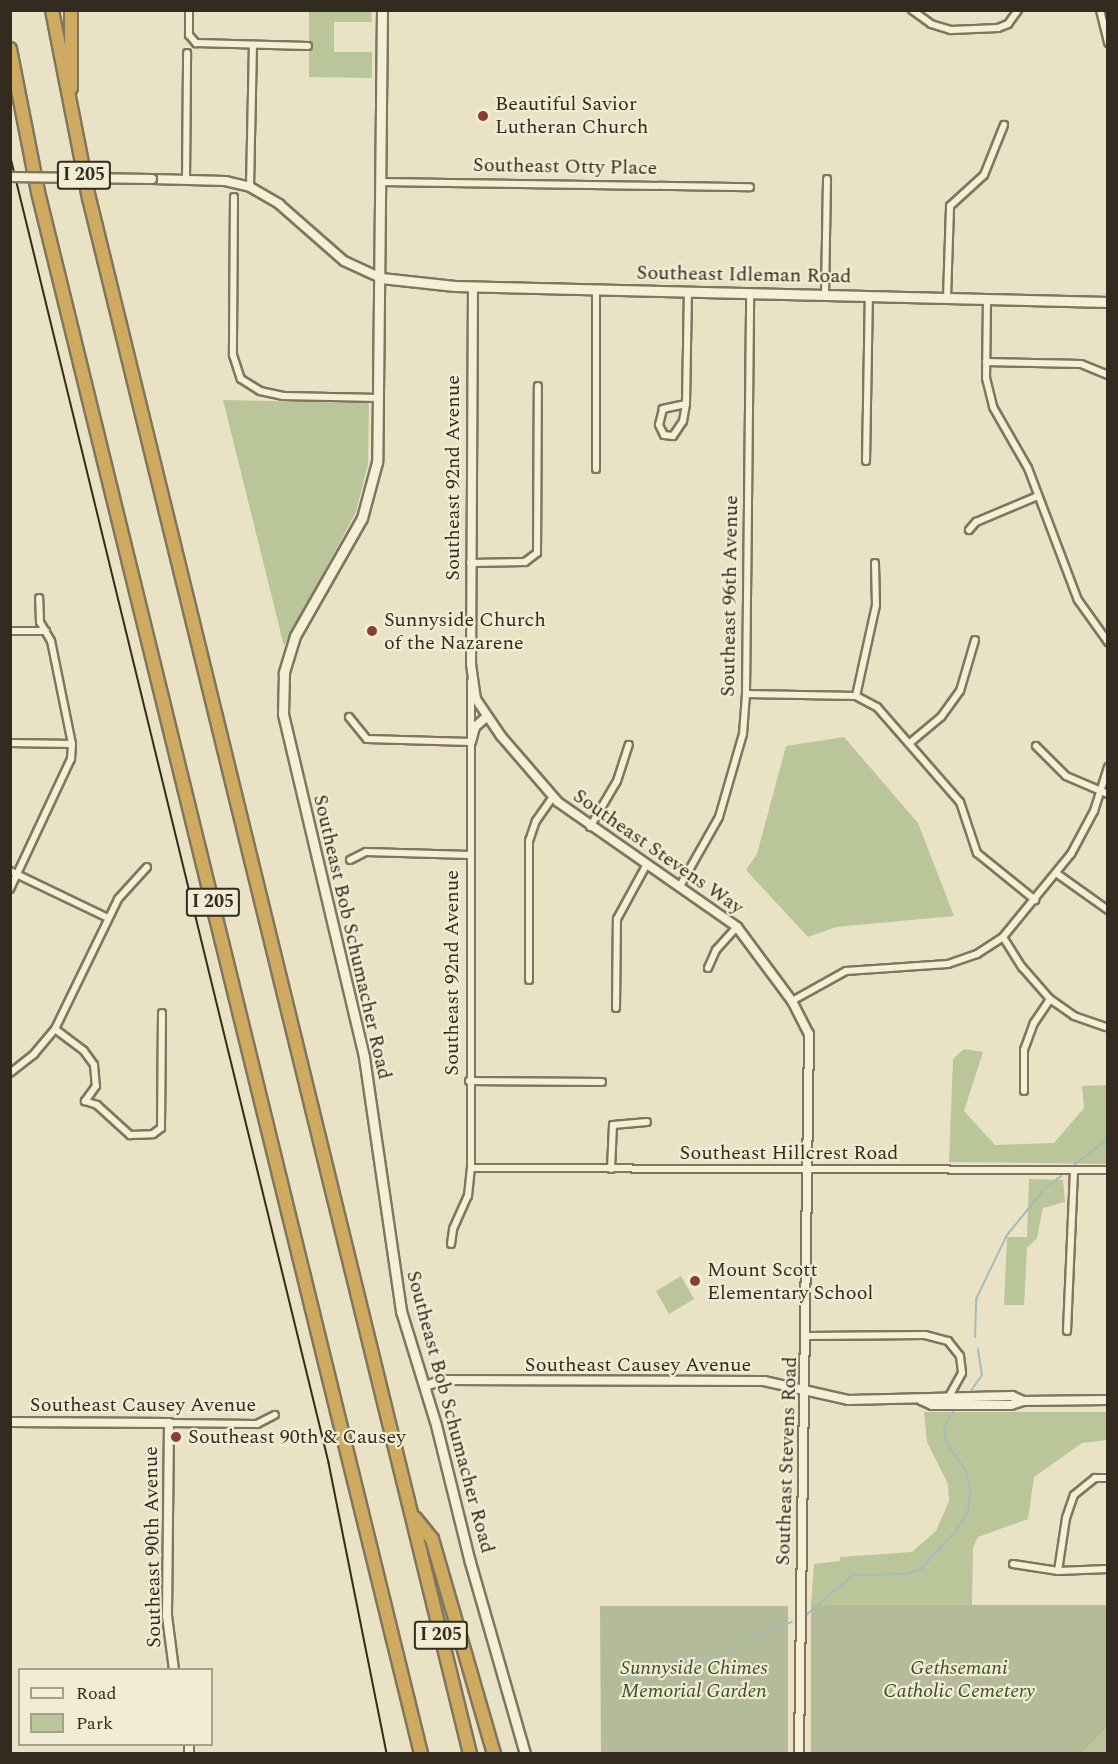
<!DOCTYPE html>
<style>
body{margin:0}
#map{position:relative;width:1118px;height:1764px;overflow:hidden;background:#e9e2c5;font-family:Spectral,serif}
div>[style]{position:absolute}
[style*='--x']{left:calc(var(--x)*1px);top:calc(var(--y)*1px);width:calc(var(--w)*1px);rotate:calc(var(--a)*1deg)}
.green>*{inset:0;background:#bbc59a}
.cemetery>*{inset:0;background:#b3bb99}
.stream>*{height:2px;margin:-1px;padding:0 1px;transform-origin:1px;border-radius:1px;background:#a6bcb9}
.roads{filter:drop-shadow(2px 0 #81755d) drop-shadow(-2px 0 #81755d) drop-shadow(0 2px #81755d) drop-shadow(0 -2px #81755d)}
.minor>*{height:6px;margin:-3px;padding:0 3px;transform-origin:3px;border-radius:3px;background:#f4efd7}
.tertiary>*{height:8px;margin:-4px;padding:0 4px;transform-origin:4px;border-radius:4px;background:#f4efd7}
.secondary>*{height:9px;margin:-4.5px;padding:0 4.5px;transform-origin:4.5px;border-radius:4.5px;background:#f4efd7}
.motorway>*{height:12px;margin:-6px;padding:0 6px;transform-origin:6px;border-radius:6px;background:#ceab60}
.tram>*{height:1.5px;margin:-0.75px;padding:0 0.75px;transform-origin:0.75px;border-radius:0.75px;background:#332b1f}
.bridges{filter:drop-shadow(2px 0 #81755d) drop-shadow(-2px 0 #81755d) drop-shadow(0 2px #81755d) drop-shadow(0 -2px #81755d)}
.tertiary-bridge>*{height:8px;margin:-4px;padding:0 4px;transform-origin:4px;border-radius:4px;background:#f4efd7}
.dots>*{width:16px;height:16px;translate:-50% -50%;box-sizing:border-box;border:3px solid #f1ecd4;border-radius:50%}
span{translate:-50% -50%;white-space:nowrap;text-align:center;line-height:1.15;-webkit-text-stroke:4.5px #f1ecd4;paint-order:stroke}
.shield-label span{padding:2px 4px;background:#f1ecd4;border:2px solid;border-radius:4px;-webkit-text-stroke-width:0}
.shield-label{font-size:18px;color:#332b1f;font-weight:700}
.poi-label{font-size:20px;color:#332b1f}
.left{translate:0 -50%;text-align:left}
.street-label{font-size:20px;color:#332b1f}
.park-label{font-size:20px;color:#404d28;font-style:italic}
.frame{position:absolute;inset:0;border:12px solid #332b1f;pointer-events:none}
.legend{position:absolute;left:18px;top:1668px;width:195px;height:78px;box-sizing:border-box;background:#f1ecd4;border:2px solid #a59f8c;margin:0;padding:8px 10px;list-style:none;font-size:18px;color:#332b1f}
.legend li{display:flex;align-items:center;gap:12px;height:30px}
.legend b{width:30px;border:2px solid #a59f8c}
</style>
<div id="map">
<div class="green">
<i style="clip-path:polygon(309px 11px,371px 11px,372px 22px,334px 22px,334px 52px,372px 52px,372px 78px,309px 77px)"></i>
<i style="clip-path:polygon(223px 400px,369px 403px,368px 464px,356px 512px,284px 646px)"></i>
<i style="clip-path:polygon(844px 737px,918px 823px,954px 916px,836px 927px,808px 937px,746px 870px,757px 854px,786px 746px)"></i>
<i style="clip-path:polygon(964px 1049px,983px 1052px,964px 1111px,995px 1145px,1054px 1143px,1084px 1108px,1082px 1086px,1107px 1085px,1107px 1164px,949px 1162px,953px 1059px)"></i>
<i style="clip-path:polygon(1029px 1179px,1063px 1180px,1065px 1202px,1043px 1208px,1037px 1238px,1027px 1248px,1024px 1305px,1004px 1305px,1007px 1237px,1027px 1237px)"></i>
<i style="clip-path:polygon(681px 1276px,694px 1299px,669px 1314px,656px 1291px)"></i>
<i style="clip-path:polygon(924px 1412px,1106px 1412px,1107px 1440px,1082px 1443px,1034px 1477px,1028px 1519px,978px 1537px,973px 1548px,972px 1605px,811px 1605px,814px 1564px,840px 1561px,840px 1557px,912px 1552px,936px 1531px,949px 1501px,948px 1484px,927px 1442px)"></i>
<i style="clip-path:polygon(1107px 1727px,1107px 1753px,1082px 1753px)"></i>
</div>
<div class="cemetery">
<i style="clip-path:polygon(811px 1605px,1107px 1605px,1107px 1727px,1082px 1753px,811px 1753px)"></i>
<i style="clip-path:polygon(600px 1606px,788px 1606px,788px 1753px,601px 1753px)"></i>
</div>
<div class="stream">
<i style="--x:1074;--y:1165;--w:43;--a:-37.4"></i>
<i style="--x:975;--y:1337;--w:38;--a:-88"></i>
<i style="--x:976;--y:1299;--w:71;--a:-64.2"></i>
<i style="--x:1007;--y:1235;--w:62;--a:-50.9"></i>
<i style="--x:1046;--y:1187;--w:19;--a:-36"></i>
<i style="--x:968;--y:1395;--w:24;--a:-55"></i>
<i style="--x:982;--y:1375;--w:26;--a:-99"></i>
<i style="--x:805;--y:1616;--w:63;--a:-40.5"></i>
<i style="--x:853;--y:1575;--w:52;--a:-1.1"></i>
<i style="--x:905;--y:1574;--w:16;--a:-15"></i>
<i style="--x:920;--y:1570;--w:57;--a:-47.9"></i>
<i style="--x:958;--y:1528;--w:19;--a:-58"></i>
<i style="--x:968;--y:1512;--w:23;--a:-85"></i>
<i style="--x:970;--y:1489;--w:18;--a:-103"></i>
<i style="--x:966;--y:1471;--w:35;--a:-125"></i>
<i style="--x:946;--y:1442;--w:15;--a:-98"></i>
<i style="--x:944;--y:1427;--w:22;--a:-58"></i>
<i style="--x:751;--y:1636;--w:43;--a:-18.9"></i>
<i style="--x:620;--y:1678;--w:36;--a:-8"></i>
<i style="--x:656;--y:1673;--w:18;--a:-45"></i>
<i style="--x:669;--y:1660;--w:30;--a:2"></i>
<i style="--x:699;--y:1661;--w:25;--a:-9"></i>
<i style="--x:724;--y:1657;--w:21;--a:-37"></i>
</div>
<div class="roads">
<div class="minor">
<i style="--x:189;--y:10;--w:25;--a:90"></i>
<i style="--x:189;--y:35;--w:11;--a:49"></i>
<i style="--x:196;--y:43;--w:112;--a:1.5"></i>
<i style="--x:912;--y:10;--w:24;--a:36"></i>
<i style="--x:931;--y:24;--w:21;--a:17"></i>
<i style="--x:951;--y:30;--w:47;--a:-2.4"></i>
<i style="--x:998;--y:28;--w:11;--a:-22"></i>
<i style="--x:1008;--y:24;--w:17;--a:-54"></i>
<i style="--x:1100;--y:10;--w:34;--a:76"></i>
<i style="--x:186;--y:180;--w:127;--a:-89.5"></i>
<i style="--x:380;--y:182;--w:370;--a:0.8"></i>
<i style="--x:250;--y:187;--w:142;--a:-88.8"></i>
<i style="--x:234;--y:197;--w:158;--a:90.4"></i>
<i style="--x:233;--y:355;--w:25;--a:72"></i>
<i style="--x:241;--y:379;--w:22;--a:32"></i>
<i style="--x:260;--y:391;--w:24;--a:12"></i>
<i style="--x:283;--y:396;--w:96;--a:1.2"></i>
<i style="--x:825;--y:295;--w:116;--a:-89"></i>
<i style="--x:947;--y:298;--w:92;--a:-88.1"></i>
<i style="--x:950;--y:206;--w:46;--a:-42.4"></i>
<i style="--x:984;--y:175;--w:54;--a:-68.2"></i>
<i style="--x:987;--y:299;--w:79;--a:90.7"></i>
<i style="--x:986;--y:378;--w:30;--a:76"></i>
<i style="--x:993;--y:407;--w:70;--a:60.2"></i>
<i style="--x:1028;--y:468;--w:141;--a:69.3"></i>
<i style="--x:1078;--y:600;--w:52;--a:54.5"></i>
<i style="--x:986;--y:362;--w:95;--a:1.2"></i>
<i style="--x:1081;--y:364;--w:29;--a:22"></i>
<i style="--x:686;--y:404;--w:24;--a:168"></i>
<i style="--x:663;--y:409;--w:16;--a:104"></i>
<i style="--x:659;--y:425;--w:11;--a:63"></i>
<i style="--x:664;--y:435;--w:9;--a:6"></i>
<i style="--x:673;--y:436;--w:18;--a:-56"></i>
<i style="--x:683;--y:421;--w:17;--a:-80"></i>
<i style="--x:686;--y:404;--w:112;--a:-89"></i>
<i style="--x:866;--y:461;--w:165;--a:-89"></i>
<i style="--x:596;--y:469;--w:179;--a:-90"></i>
<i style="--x:969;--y:530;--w:11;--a:-49"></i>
<i style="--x:976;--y:522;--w:67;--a:-22.8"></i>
<i style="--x:470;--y:563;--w:55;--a:-1"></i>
<i style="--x:525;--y:562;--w:15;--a:-37"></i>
<i style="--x:537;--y:553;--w:167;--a:-89.7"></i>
<i style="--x:10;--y:631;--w:36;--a:0"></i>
<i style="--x:746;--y:694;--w:110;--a:1"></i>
<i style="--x:856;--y:696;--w:24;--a:28"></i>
<i style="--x:877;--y:707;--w:126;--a:48.9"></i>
<i style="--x:960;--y:802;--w:54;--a:71.6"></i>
<i style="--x:977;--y:853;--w:75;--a:39"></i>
<i style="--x:856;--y:696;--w:93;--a:-77.6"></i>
<i style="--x:876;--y:605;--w:42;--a:-91.4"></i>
<i style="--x:349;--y:717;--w:28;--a:51"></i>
<i style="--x:367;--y:739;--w:104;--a:1.7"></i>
<i style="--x:911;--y:742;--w:39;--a:-40"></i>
<i style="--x:941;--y:717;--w:32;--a:-54"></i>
<i style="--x:960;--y:691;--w:53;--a:-73.6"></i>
<i style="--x:10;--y:743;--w:62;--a:0.9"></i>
<i style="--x:1036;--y:746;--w:42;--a:45"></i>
<i style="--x:1066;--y:776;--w:46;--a:23.2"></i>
<i style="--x:590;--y:827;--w:53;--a:-59.6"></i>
<i style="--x:617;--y:781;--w:38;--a:-72"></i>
<i style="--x:350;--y:860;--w:18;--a:-27"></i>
<i style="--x:366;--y:852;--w:104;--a:1.7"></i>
<i style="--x:10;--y:871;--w:109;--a:25.6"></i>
<i style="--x:1056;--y:873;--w:64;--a:35.4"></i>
<i style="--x:680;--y:886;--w:79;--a:-60.5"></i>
<i style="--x:719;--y:817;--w:86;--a:-73.9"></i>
<i style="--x:743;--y:734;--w:40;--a:-85.7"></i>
<i style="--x:746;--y:694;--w:400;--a:-89.4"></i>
<i style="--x:10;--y:889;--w:144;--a:-64.9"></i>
<i style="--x:71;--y:759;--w:15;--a:-86"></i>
<i style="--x:72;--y:744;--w:105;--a:-101.5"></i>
<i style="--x:51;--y:641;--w:22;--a:-120"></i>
<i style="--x:40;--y:622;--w:24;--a:-92"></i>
<i style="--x:1003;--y:937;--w:36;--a:58"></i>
<i style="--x:1022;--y:967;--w:43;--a:48.8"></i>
<i style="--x:1050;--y:999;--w:29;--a:35"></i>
<i style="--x:1074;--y:1016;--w:34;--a:19"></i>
<i style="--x:708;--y:968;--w:20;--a:-66"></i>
<i style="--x:716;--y:950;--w:31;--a:-48"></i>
<i style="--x:529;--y:980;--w:139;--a:-90"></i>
<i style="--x:529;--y:841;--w:21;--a:-71"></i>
<i style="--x:536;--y:821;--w:29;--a:-55"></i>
<i style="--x:792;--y:1001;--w:62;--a:-29.1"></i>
<i style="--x:846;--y:971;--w:102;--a:-3.9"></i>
<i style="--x:948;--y:964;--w:31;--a:-19"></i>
<i style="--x:977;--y:954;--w:31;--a:-33"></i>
<i style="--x:1003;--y:937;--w:107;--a:-50.7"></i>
<i style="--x:1071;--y:854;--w:49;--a:-61.9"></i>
<i style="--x:1094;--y:811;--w:46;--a:-72.3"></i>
<i style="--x:616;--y:1008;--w:89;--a:-89.4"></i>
<i style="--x:617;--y:919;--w:63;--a:-61.4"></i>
<i style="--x:55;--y:1029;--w:36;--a:37"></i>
<i style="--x:84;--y:1051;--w:17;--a:54"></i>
<i style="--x:94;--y:1065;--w:21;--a:85"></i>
<i style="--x:96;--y:1086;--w:19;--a:126"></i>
<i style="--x:10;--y:1073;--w:31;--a:-38"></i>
<i style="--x:34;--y:1054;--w:33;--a:-50"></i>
<i style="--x:55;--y:1029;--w:144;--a:-64.1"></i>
<i style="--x:118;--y:899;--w:43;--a:-47.8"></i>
<i style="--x:469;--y:1081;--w:133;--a:0.4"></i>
<i style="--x:1024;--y:1091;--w:41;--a:-90"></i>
<i style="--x:1024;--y:1050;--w:29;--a:-70"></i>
<i style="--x:1034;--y:1023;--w:29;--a:-56"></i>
<i style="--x:85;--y:1101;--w:13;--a:18"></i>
<i style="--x:97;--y:1105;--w:45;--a:42.3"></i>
<i style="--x:130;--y:1135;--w:23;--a:-2"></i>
<i style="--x:153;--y:1134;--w:10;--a:-37"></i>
<i style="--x:161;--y:1128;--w:115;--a:-89.5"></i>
<i style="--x:471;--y:1168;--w:637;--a:0.18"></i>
<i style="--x:611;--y:1169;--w:44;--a:-87.4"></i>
<i style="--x:613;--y:1125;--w:34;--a:-5"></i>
<i style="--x:451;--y:1244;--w:15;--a:-82"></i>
<i style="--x:453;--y:1229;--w:36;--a:-66"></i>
<i style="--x:468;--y:1196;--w:28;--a:-84"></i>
<i style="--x:471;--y:1168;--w:487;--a:-90"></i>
<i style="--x:1067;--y:1331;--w:160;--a:-87.5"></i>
<i style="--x:807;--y:1336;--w:118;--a:-0.5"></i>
<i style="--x:925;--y:1335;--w:24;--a:15"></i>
<i style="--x:948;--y:1341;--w:19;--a:51"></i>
<i style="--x:960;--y:1356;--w:17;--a:83"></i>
<i style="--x:962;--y:1373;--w:26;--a:119"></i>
<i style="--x:169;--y:1423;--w:88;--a:0.7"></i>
<i style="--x:257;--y:1424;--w:20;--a:-27"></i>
<i style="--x:1013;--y:1564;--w:46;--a:8.8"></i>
<i style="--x:1058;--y:1571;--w:50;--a:-2.3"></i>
<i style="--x:1058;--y:1571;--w:54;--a:-81.4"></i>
<i style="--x:1066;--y:1518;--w:24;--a:-71"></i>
<i style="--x:1074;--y:1495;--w:27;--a:-39"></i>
<i style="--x:1095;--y:1478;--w:13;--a:0"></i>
</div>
<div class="tertiary">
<i style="--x:152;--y:179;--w:73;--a:1.6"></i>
<i style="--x:225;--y:181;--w:26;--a:13"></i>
<i style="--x:250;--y:187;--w:34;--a:30"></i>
<i style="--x:279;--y:204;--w:86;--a:41.2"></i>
<i style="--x:344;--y:261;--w:41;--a:24.7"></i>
<i style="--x:473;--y:287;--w:377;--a:90.3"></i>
<i style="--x:471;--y:664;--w:35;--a:82"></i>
<i style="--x:476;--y:699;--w:45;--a:56"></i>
<i style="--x:501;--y:736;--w:87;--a:49.2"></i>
<i style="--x:558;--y:802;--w:218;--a:34.9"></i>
<i style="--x:737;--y:927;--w:92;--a:53.4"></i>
<i style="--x:792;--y:1001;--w:37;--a:63"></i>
<i style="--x:809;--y:1034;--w:720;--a:90.8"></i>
<i style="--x:471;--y:742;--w:16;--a:-75"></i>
<i style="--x:475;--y:727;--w:15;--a:-42"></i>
<i style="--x:425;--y:1386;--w:19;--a:-18"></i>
<i style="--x:443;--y:1380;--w:321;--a:0.2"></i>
<i style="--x:764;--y:1381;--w:86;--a:12.7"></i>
<i style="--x:848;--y:1400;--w:164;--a:-1.4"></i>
<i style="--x:1012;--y:1396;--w:12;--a:24"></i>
<i style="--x:921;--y:1400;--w:12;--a:24"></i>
<i style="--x:932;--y:1405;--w:79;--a:0"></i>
<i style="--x:1011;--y:1405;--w:13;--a:-18"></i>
<i style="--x:1023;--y:1401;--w:85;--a:-0.7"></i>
<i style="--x:10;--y:1422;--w:159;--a:0.4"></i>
<i style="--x:169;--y:1423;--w:193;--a:90.6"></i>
<i style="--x:167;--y:1616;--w:54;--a:82.6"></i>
<i style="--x:189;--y:1754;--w:10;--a:-90"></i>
</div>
<div class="secondary">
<i style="--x:382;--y:10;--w:452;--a:90.6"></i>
<i style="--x:377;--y:462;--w:58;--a:105"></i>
<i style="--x:362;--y:518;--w:136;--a:119.6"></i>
<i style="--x:295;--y:636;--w:39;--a:107"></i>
<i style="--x:284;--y:673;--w:41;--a:91.4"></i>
<i style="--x:283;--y:714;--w:352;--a:76.7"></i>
<i style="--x:364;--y:1057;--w:257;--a:81.7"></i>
<i style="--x:401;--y:1311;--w:119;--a:72.9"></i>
<i style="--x:436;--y:1425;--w:141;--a:76.1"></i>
<i style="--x:470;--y:1562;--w:200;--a:74"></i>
<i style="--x:381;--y:278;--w:74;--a:6.2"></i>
<i style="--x:455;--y:286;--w:653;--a:1.4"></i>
</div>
<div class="motorway">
<i style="--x:52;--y:10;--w:192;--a:78.9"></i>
<i style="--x:89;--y:198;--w:1602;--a:76.24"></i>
<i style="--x:10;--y:49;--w:146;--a:78.9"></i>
<i style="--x:38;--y:192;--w:1608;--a:76.22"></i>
<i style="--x:71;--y:88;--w:78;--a:-90"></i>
<i style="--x:415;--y:1518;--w:27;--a:51"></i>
<i style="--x:432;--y:1539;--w:224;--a:73.9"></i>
</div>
</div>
<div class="tram">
<i style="--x:10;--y:154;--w:1347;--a:76.3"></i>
<i style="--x:329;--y:1463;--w:297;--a:78.7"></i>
</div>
<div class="bridges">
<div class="tertiary-bridge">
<i style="--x:10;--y:177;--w:142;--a:0.8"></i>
</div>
</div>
<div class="dots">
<i style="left:483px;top:116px;background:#893e34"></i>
<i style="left:372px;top:631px;background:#893e34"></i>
<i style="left:695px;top:1281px;background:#893e34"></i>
<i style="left:176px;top:1437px;background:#893e34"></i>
</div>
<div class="shield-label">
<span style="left:84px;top:175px">I 205</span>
<span style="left:213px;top:902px">I 205</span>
<span style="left:441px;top:1635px">I 205</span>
</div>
<div class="poi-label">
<span class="left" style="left:495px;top:116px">Beautiful Savior<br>Lutheran Church</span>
<span class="left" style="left:384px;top:632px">Sunnyside Church<br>of the Nazarene</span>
<span class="left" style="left:707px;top:1282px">Mount Scott<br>Elementary School</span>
<span class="left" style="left:188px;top:1437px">Southeast 90th &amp; Causey</span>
</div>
<div class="street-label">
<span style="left:565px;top:167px;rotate:1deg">Southeast Otty Place</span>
<span style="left:744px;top:275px;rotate:1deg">Southeast Idleman Road</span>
<span style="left:453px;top:478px;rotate:-90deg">Southeast 92nd Avenue</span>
<span style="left:730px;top:596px;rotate:-89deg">Southeast 96th Avenue</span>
<span style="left:658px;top:852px;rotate:35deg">Southeast Stevens Way</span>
<span style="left:352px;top:937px;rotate:77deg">Southeast Bob Schumacher Road</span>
<span style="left:452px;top:973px;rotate:-90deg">Southeast 92nd Avenue</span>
<span style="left:789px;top:1153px">Southeast Hillcrest Road</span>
<span style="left:638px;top:1365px">Southeast Causey Avenue</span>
<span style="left:143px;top:1405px">Southeast Causey Avenue</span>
<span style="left:450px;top:1412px;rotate:75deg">Southeast Bob Schumacher Road</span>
<span style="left:787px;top:1461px;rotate:-88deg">Southeast Stevens Road</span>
<span style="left:153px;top:1547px;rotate:-91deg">Southeast 90th Avenue</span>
</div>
<div class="park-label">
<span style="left:694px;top:1680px">Sunnyside Chimes<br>Memorial Garden</span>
<span style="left:959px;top:1680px">Gethsemani<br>Catholic Cemetery</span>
</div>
<div class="frame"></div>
<ul class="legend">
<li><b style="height:8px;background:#f4efd7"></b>Road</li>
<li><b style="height:16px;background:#bbc59a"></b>Park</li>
</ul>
</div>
